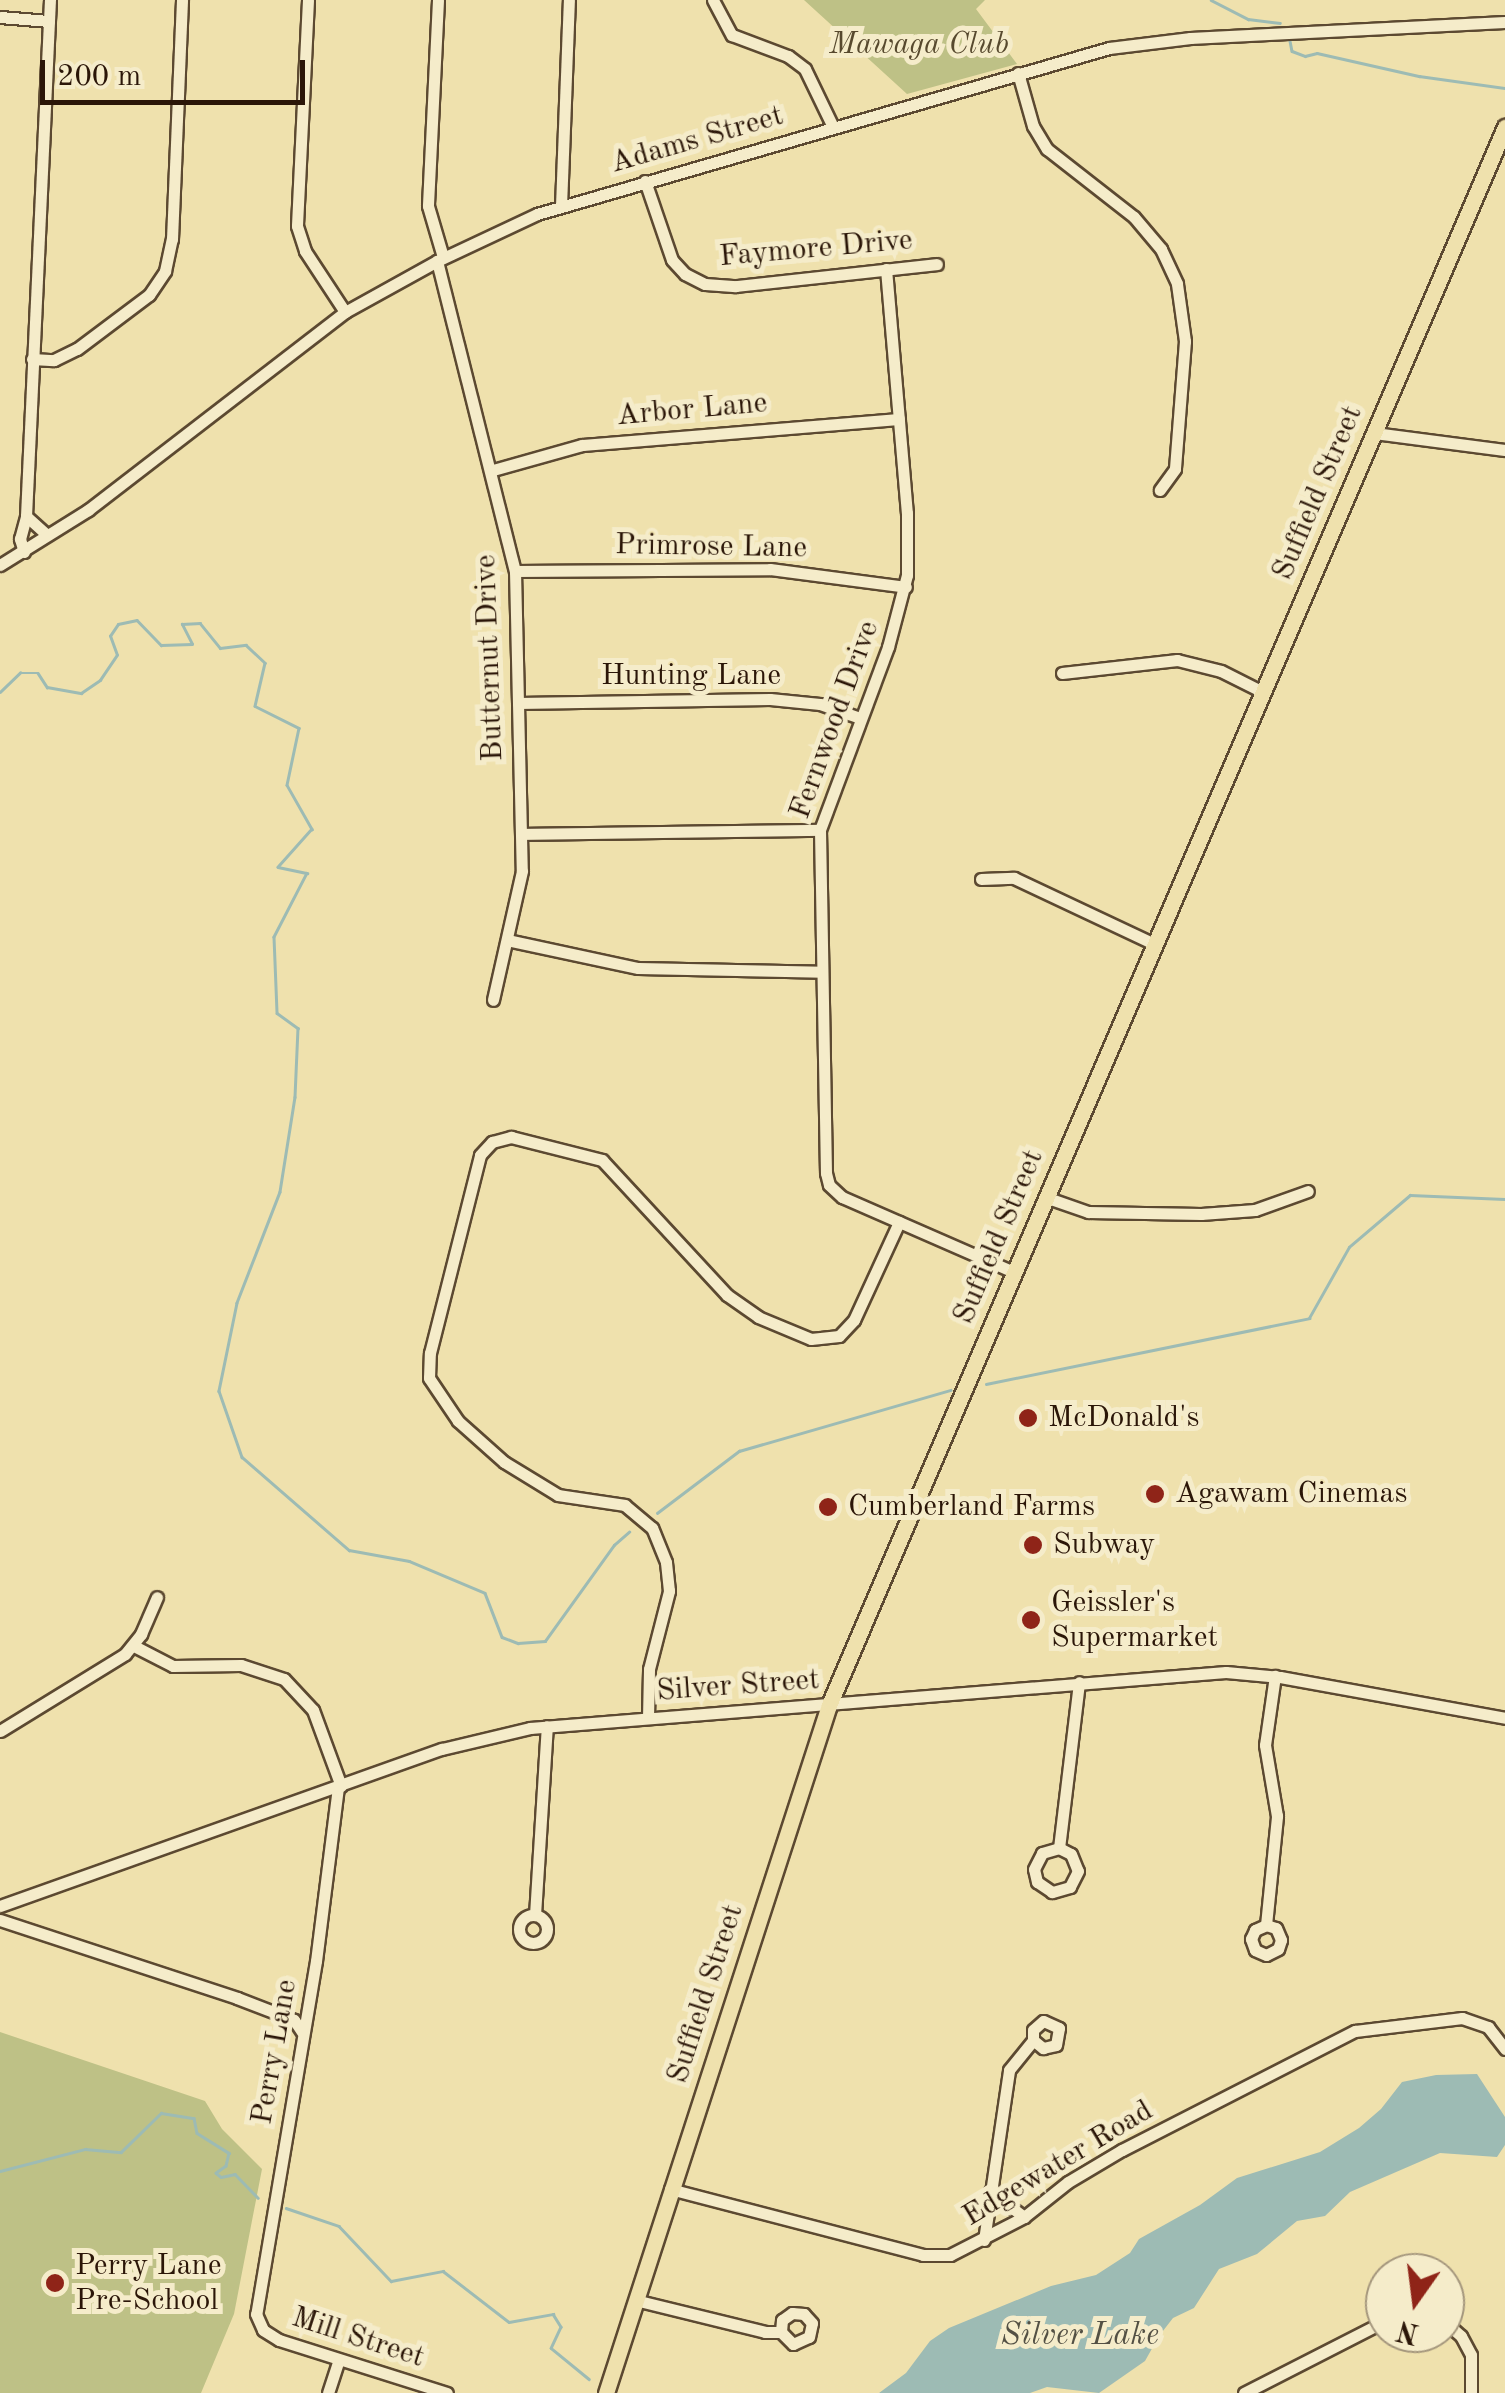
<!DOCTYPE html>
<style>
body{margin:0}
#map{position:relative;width:1505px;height:2393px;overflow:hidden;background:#efe1ad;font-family:"Old Standard TT",serif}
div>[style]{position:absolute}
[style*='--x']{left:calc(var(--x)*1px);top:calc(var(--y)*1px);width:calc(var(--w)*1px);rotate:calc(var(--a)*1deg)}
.green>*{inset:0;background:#bec186}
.water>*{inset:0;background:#9dbbb4}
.stream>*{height:2.5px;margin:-1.25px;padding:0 1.25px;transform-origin:1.25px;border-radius:1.25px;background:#9dbbb4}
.roads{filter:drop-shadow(2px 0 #5c4931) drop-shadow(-2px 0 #5c4931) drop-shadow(0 2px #5c4931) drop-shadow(0 -2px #5c4931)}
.minor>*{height:11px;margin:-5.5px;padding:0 5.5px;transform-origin:5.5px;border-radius:5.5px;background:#f5ecca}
.minor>.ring{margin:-5.5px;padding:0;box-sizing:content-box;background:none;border:11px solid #f5ecca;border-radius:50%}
.major>*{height:15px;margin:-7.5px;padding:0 7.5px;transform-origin:7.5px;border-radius:7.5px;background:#efe1ad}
.dots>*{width:28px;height:28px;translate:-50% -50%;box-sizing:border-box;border:5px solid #f5ecca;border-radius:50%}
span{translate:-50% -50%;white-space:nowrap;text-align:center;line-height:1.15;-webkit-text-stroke:10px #f5ecca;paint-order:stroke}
.park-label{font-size:30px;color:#57492e;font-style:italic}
.street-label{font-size:30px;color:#2b1608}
.poi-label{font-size:30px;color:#2b1608}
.left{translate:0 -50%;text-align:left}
.water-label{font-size:32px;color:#535044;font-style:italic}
.north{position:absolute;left:1365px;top:2253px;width:100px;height:100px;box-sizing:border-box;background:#f5ecca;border:2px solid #a4967c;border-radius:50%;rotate:194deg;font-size:28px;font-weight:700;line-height:40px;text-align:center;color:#2b1608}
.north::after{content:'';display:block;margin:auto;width:35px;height:45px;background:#8f2418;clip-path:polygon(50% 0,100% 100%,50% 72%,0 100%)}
.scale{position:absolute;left:40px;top:60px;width:265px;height:45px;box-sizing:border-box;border:5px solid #2b1608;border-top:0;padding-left:12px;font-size:30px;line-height:35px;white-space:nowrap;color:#2b1608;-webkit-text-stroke:8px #f5ecca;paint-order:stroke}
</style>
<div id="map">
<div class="green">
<i style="clip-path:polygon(804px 0,985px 0,976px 9px,1017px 64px,907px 94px)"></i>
<i style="clip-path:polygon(0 2032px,205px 2101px,222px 2129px,262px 2169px,234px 2314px,201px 2393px,0 2393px)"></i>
</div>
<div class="water">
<i style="clip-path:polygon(1477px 2074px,1505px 2117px,1505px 2145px,1497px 2157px,1440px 2153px,1350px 2192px,1325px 2216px,1297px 2221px,1257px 2254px,1219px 2269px,1194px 2308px,1173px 2318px,1159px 2336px,1145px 2361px,1099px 2393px,1047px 2387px,1030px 2393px,879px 2393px,906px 2373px,930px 2341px,949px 2328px,1051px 2286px,1096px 2275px,1130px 2253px,1139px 2239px,1200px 2205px,1237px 2178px,1320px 2152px,1359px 2128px,1381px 2109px,1402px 2082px,1436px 2075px)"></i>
</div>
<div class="stream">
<i style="--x:1211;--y:0;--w:42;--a:27.2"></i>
<i style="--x:1248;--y:19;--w:32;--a:7"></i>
<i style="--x:1290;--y:41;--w:10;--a:79"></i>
<i style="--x:1292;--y:51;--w:14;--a:21"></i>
<i style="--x:1305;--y:56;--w:12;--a:-14"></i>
<i style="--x:1317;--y:53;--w:105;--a:12.7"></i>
<i style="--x:1419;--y:76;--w:87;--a:7.9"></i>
<i style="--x:0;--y:692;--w:28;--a:-44"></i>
<i style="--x:20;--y:673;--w:18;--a:0"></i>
<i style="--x:38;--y:673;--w:17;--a:57"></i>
<i style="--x:47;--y:687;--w:35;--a:10"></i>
<i style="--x:81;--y:693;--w:23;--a:-34"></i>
<i style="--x:100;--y:680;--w:30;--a:-56"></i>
<i style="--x:117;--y:655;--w:20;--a:-110"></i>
<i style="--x:110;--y:636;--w:14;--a:-56"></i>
<i style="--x:118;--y:624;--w:19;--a:-12"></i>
<i style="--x:137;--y:620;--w:35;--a:46"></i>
<i style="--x:161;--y:645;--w:31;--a:-2"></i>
<i style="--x:192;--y:644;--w:22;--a:-117"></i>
<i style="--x:182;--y:624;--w:18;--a:-3"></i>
<i style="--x:200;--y:623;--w:32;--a:51"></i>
<i style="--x:220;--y:648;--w:26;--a:-7"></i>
<i style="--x:246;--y:645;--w:26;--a:43"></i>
<i style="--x:265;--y:663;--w:44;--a:103.1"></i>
<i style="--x:255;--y:706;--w:49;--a:26.6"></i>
<i style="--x:299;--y:728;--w:58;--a:101.9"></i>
<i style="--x:287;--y:785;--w:51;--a:60.4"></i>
<i style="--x:312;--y:829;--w:51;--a:131.8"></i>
<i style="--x:278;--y:867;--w:30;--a:12"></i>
<i style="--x:307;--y:873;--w:72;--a:117.3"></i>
<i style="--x:274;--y:937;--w:76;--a:87.7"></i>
<i style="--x:277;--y:1013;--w:26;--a:36"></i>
<i style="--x:298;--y:1028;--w:69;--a:92.5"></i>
<i style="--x:295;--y:1097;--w:96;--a:99"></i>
<i style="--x:280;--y:1192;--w:119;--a:111.2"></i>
<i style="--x:237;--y:1303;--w:90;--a:101.6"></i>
<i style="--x:219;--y:1391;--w:70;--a:70.8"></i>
<i style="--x:242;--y:1457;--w:142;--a:41"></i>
<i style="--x:349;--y:1550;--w:61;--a:10.4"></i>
<i style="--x:409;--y:1561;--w:82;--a:22.8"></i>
<i style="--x:485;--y:1593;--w:47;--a:68.9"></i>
<i style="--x:502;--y:1637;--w:17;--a:21"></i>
<i style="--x:518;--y:1643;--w:27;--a:-4"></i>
<i style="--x:545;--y:1641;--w:118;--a:-54.3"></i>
<i style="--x:614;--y:1545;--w:20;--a:-41"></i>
<i style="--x:986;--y:1384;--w:330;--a:-11.5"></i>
<i style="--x:1309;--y:1318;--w:81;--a:-60.6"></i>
<i style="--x:1349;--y:1247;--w:80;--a:-40.4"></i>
<i style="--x:1410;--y:1195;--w:95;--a:2.4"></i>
<i style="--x:657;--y:1513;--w:103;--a:-37.1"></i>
<i style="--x:739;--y:1451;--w:220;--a:-16.1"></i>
<i style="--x:0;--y:2171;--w:88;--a:-14.5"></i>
<i style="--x:85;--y:2149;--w:36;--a:5"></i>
<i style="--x:121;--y:2152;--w:56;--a:-44.3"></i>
<i style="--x:161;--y:2113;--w:33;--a:9"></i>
<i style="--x:194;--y:2118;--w:15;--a:79"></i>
<i style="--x:197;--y:2133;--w:38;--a:32"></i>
<i style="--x:229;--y:2153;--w:13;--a:103"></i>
<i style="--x:226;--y:2166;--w:12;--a:145"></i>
<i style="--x:216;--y:2173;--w:6;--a:39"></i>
<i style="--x:221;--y:2177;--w:14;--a:-12"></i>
<i style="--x:235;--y:2174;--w:33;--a:46"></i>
<i style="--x:286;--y:2208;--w:56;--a:18.8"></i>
<i style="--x:339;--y:2226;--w:76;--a:46.6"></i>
<i style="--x:391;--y:2281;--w:53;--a:-10.9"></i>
<i style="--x:443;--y:2271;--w:83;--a:37.7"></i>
<i style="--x:509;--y:2322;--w:45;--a:-10.3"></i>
<i style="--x:553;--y:2314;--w:15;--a:58"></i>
<i style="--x:561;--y:2327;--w:23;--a:115"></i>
<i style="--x:551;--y:2348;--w:49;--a:39.2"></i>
</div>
<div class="roads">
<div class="minor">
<i style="--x:308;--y:0;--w:226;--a:92.8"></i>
<i style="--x:297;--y:226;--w:26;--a:72"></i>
<i style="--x:305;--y:251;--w:73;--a:56.7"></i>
<i style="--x:438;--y:0;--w:206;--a:92.8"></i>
<i style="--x:428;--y:206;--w:53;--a:73.6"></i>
<i style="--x:713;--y:0;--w:40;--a:62"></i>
<i style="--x:732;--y:35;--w:60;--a:20.6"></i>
<i style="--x:788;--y:56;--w:21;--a:37"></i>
<i style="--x:805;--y:69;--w:64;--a:64.2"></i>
<i style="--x:0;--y:17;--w:49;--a:4.7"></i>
<i style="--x:1018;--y:73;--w:55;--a:74.2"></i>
<i style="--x:1033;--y:126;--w:27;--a:59"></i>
<i style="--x:1047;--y:149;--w:110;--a:38"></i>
<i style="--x:1134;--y:217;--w:42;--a:49.8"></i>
<i style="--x:1161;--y:249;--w:38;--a:65"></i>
<i style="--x:1177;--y:284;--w:58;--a:82"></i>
<i style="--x:1185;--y:341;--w:128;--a:94.5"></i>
<i style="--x:1175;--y:469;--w:26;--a:126"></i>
<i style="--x:645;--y:181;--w:83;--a:71.1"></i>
<i style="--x:672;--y:260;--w:19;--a:47"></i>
<i style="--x:685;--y:274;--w:22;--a:27"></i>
<i style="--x:705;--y:284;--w:31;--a:4"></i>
<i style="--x:736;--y:286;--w:202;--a:-6.2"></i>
<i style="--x:561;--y:206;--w:206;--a:-87.8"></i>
<i style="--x:437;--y:261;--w:320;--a:75.9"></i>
<i style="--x:515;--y:571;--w:300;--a:88.7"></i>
<i style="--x:522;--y:871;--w:132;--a:102.7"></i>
<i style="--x:886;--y:269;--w:245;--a:85.1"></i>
<i style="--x:907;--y:513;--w:62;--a:90"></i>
<i style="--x:907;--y:575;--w:74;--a:104.8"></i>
<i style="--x:888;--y:647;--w:195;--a:110.4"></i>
<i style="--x:820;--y:830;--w:343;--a:89"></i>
<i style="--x:826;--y:1173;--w:12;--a:76"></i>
<i style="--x:829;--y:1185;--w:18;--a:43"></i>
<i style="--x:842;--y:1197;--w:188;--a:23.6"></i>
<i style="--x:32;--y:359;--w:22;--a:3"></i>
<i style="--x:54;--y:360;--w:25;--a:-26"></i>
<i style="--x:77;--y:349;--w:90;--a:-36.9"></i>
<i style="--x:149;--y:295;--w:29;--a:-56"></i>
<i style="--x:165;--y:271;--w:33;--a:-78"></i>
<i style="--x:172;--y:239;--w:239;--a:-87.6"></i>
<i style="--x:1374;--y:433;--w:132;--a:7.4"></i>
<i style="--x:493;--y:470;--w:92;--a:-15.7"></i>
<i style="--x:582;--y:445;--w:318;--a:-4.7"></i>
<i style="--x:26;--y:516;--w:28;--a:42"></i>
<i style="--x:24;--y:552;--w:14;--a:-107"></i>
<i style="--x:20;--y:539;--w:24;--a:-75"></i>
<i style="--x:26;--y:516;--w:517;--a:-87.34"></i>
<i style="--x:0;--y:565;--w:104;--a:-32"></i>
<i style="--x:88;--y:510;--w:324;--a:-37.6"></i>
<i style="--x:345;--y:312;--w:105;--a:-29"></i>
<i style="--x:437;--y:261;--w:110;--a:-25.2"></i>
<i style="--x:537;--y:214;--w:596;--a:-16.18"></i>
<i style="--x:1109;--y:48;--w:82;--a:-7"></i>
<i style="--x:1190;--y:38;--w:315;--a:-2.9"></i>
<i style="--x:515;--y:571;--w:255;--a:-0.4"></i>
<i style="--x:770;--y:569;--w:137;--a:7.5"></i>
<i style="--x:1062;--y:673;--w:116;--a:-6.4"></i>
<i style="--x:1177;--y:660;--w:45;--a:14"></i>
<i style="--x:1221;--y:671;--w:47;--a:26.6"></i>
<i style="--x:518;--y:703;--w:252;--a:-0.9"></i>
<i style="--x:770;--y:699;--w:50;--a:5.7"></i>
<i style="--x:820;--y:704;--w:42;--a:19.3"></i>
<i style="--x:522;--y:834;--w:298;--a:-0.8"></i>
<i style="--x:981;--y:879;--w:33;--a:-2"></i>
<i style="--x:1014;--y:878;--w:155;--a:25.2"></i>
<i style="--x:507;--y:940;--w:134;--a:12.1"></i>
<i style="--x:638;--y:968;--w:184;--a:1.2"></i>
<i style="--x:1045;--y:1197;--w:46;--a:19.2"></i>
<i style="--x:1088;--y:1212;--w:113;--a:1"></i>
<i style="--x:1201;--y:1214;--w:54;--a:-4.2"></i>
<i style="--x:1255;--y:1210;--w:56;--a:-19.7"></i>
<i style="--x:134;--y:1646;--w:44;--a:27.1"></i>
<i style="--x:173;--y:1666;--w:68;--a:-0.8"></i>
<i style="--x:241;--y:1665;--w:45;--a:18"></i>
<i style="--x:284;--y:1679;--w:42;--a:46.9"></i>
<i style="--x:313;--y:1710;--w:81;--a:69.8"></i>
<i style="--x:648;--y:1718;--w:49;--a:-88.8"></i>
<i style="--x:649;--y:1669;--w:81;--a:-75.6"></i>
<i style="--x:669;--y:1591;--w:29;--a:-96"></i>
<i style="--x:666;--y:1562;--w:37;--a:-112"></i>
<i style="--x:652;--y:1528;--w:35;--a:-140"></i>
<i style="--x:625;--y:1505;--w:68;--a:-171.5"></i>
<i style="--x:558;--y:1495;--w:63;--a:-148.6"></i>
<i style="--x:504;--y:1462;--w:62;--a:-138.3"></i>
<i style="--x:458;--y:1421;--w:52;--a:-124"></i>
<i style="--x:429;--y:1378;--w:25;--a:-88"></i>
<i style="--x:430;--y:1353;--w:204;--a:-75.8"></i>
<i style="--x:480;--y:1155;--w:18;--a:-47"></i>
<i style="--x:492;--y:1142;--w:20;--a:-15"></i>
<i style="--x:511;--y:1137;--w:94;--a:14.2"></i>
<i style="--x:602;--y:1160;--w:184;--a:47.2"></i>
<i style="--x:727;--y:1295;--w:38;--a:35"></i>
<i style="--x:758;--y:1317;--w:57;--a:22.5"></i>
<i style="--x:811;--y:1339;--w:28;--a:-6"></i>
<i style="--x:839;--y:1336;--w:22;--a:-47"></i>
<i style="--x:854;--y:1320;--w:108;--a:-65.3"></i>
<i style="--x:0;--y:1731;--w:147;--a:-31.6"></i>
<i style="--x:125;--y:1654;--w:26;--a:-51"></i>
<i style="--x:141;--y:1634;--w:40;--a:-66.6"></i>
<i style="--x:338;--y:1787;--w:175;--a:97.2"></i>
<i style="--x:316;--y:1961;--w:358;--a:99.6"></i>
<i style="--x:256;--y:2314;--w:17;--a:66"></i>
<i style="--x:263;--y:2330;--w:19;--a:32"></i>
<i style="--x:279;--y:2340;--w:176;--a:17.5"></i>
<i style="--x:1059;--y:1848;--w:13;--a:27"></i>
<i style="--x:1071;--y:1854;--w:18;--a:68"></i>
<i style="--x:1078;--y:1871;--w:18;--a:117"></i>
<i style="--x:1070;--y:1887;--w:19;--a:164"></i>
<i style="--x:1052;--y:1892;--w:18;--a:-146"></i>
<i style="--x:1037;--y:1882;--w:13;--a:-103"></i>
<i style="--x:1034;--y:1869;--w:18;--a:-63"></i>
<i style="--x:1042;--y:1853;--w:18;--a:-16"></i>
<i style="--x:1059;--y:1848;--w:167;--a:-83.1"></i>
<i style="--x:0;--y:1906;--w:469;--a:-19.6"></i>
<i style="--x:442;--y:1749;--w:90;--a:-13.4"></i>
<i style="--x:530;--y:1728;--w:698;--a:-4.6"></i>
<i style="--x:1226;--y:1672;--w:54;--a:5.3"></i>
<i style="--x:1280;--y:1677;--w:229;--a:10.3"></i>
<i class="ring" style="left:519px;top:1915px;width:17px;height:17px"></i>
<i style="--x:535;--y:1915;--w:189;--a:-86.4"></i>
<i style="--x:0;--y:1920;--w:250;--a:18.2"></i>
<i style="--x:237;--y:1998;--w:61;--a:21.1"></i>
<i style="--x:294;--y:2020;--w:14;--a:56"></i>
<i style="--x:1266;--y:1925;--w:10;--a:17"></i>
<i style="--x:1276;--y:1928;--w:13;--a:67"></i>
<i style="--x:1281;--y:1940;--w:9;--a:108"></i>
<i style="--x:1278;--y:1949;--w:13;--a:153"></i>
<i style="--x:1266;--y:1955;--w:12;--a:-156"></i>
<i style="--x:1255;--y:1950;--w:12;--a:-110"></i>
<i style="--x:1251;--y:1939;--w:10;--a:-66"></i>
<i style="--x:1255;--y:1930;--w:12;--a:-24"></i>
<i style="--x:1266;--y:1925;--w:110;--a:-84.2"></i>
<i style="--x:1277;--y:1816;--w:72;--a:-99.6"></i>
<i style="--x:1265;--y:1745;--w:70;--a:-81.8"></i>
<i style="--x:670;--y:2189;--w:261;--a:14.6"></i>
<i style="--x:923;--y:2255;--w:27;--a:0"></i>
<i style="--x:950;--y:2255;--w:83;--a:-27.2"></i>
<i style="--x:1024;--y:2217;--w:56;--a:-38.5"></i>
<i style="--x:1068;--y:2182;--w:63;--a:-30.7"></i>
<i style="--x:1122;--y:2150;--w:262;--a:-27.1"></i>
<i style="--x:1355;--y:2031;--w:108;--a:-6.9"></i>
<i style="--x:1462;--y:2018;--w:28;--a:19"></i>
<i style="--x:1488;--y:2027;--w:28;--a:52"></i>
<i style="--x:990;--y:2191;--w:43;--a:37.4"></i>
<i style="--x:984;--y:2240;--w:172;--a:-81.6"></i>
<i style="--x:1009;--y:2070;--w:38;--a:-51"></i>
<i style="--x:1033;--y:2040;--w:13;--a:39"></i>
<i style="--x:1043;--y:2048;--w:13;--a:-13"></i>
<i style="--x:1056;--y:2045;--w:17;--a:-80"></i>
<i style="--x:1059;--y:2028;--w:17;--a:-156"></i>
<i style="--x:1043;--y:2021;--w:13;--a:138"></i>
<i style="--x:1033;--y:2030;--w:10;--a:90"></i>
<i style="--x:635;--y:2300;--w:134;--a:13.8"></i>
<i style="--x:765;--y:2332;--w:16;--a:0"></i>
<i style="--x:781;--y:2332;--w:17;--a:45"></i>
<i style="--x:793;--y:2344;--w:17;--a:-24"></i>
<i style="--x:809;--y:2337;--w:14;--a:-78"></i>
<i style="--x:812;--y:2323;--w:12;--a:-132"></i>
<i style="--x:804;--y:2314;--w:12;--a:-175"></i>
<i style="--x:792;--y:2313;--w:12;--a:145"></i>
<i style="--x:782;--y:2320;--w:12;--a:95"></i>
<i style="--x:1445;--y:2322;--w:21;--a:41"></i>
<i style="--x:1461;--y:2336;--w:21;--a:62"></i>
<i style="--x:1471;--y:2355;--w:38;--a:90"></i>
<i style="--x:328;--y:2393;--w:35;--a:-72"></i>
<i style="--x:1244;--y:2393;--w:158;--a:-27.1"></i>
</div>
<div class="major">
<i style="--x:606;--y:2393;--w:723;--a:-72.04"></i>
<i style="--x:829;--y:1705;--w:1717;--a:-66.81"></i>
</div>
</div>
<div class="dots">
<i style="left:1028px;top:1418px;background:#8f2418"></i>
<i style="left:1155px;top:1494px;background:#8f2418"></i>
<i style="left:828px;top:1507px;background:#8f2418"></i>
<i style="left:1033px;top:1545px;background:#8f2418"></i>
<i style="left:1031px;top:1620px;background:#8f2418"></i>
<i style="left:55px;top:2283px;background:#8f2418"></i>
</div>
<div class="park-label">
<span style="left:919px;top:45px">Mawaga Club</span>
</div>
<div class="street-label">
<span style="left:697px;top:140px;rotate:-16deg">Adams Street</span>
<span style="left:816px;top:249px;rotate:-5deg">Faymore Drive</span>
<span style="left:692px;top:410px;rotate:-5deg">Arbor Lane</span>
<span style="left:1318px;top:493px;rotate:-67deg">Suffield Street</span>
<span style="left:711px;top:547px;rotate:1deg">Primrose Lane</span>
<span style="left:490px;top:658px;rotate:-92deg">Butternut Drive</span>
<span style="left:691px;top:676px">Hunting Lane</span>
<span style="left:835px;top:720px;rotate:-70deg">Fernwood Drive</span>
<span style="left:999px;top:1237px;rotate:-67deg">Suffield Street</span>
<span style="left:738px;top:1686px;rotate:-4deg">Silver Street</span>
<span style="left:706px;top:1994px;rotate:-72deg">Suffield Street</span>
<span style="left:275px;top:2052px;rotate:-80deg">Perry Lane</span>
<span style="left:1058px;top:2164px;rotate:-31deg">Edgewater Road</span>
<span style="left:358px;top:2338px;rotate:18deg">Mill Street</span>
</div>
<div class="poi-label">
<span class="left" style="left:1048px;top:1418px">McDonald's</span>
<span class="left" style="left:1175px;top:1494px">Agawam Cinemas</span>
<span class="left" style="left:848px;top:1507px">Cumberland Farms</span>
<span class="left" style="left:1053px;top:1545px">Subway</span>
<span class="left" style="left:1051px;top:1620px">Geissler's<br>Supermarket</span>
<span class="left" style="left:75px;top:2283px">Perry Lane<br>Pre-School</span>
</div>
<div class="water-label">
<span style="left:1080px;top:2336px">Silver Lake</span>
</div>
<div class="north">N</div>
<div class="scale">200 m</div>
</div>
